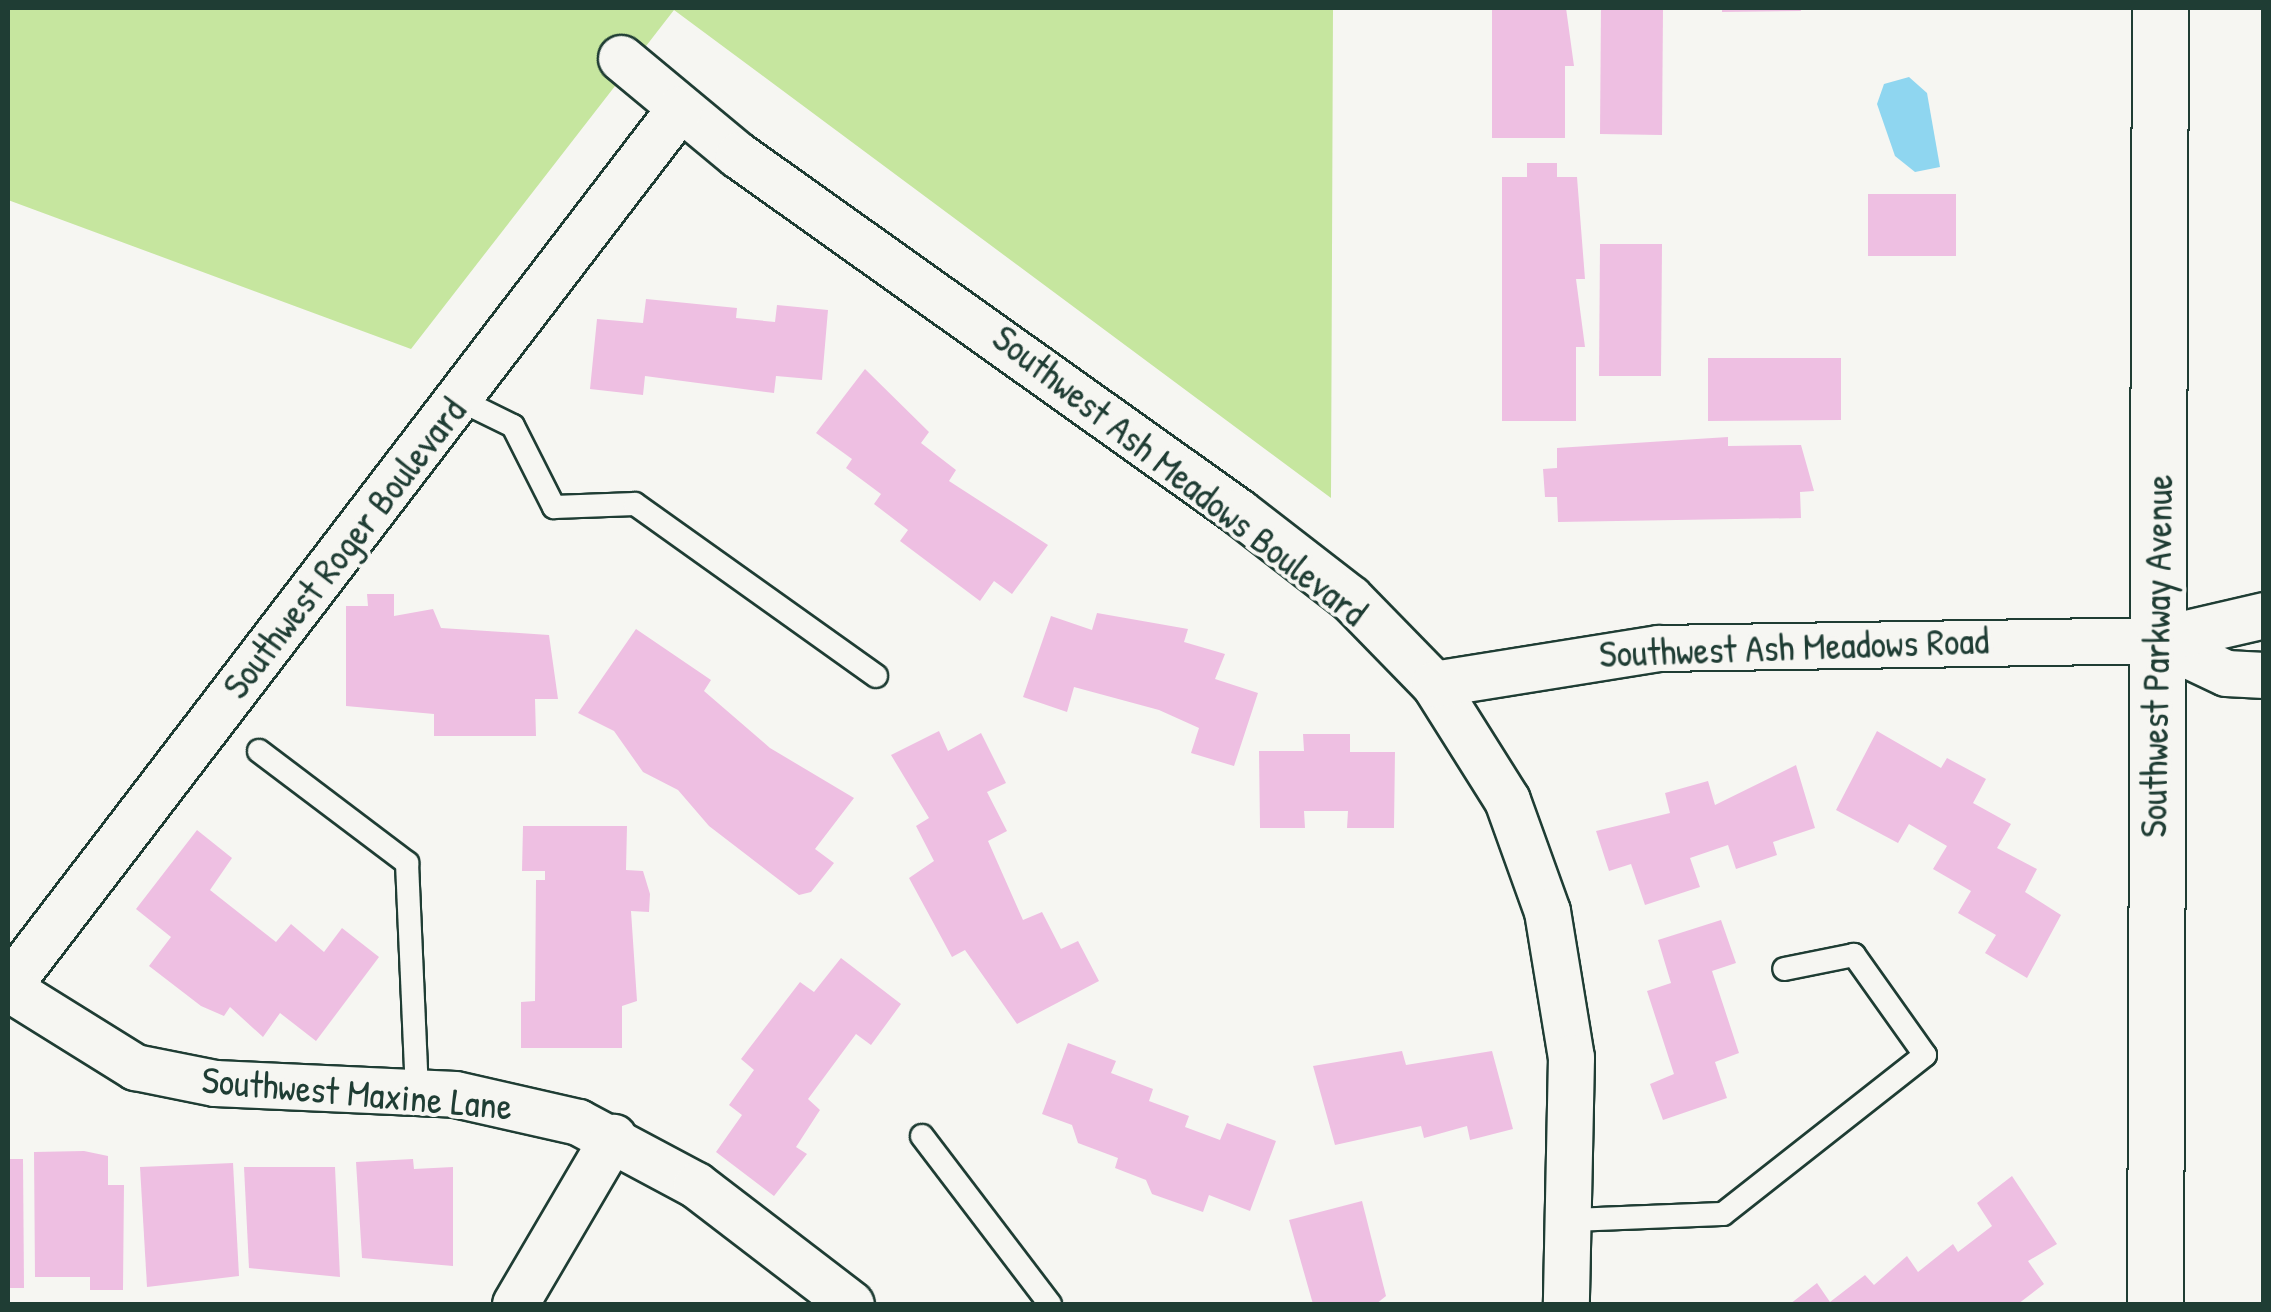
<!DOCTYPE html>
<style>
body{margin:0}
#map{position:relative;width:2271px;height:1312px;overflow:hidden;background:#f6f6f2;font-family:"Patrick Hand",sans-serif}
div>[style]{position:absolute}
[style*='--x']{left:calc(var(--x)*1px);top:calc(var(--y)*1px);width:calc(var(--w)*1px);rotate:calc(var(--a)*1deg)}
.green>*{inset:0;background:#c6e69f}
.water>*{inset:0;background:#8fd6f0}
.building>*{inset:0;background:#eebfe2}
.roads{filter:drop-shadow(2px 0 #1f3d34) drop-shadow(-2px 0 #1f3d34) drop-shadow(0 2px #1f3d34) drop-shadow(0 -2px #1f3d34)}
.lane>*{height:22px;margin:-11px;padding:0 11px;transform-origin:11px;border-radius:11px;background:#f6f6f2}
.street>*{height:45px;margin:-22.5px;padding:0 22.5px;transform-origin:22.5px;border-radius:22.5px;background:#f6f6f2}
.secondary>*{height:55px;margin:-27.5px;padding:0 27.5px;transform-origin:27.5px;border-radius:27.5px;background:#f6f6f2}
span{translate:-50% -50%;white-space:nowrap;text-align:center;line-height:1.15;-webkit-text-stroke:8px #f6f6f2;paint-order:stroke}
.street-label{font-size:38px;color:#1f3d34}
.frame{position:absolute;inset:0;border:10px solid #1f3d34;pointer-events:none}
</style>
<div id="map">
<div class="green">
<i style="clip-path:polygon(8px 8px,1333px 8px,1331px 498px,674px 10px,411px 349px,8px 200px)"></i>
</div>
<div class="water">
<i style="clip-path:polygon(1909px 77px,1927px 93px,1940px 167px,1915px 172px,1895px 156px,1877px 104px,1884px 84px)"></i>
</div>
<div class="building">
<i style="clip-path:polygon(1492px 8px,1566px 8px,1574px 66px,1565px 66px,1565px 138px,1492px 138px)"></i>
<i style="clip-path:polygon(1601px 8px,1663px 8px,1662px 135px,1600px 134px)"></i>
<i style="clip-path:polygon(1722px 8px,1800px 8px,1801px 11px,1722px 12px)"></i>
<i style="clip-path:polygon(1527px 163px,1557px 163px,1557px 177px,1577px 177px,1585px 279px,1576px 279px,1585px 347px,1576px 347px,1576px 421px,1502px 421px,1502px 177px,1527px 177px)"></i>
<i style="clip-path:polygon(1868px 194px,1956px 194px,1956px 256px,1868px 256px)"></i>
<i style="clip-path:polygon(1600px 244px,1662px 244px,1661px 376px,1599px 376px)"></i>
<i style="clip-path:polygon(646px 299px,737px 308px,736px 318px,775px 322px,777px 305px,828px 310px,822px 380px,776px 376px,774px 393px,645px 376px,643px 395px,590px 389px,597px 319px,643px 323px)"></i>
<i style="clip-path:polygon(1708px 358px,1841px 358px,1841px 420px,1708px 421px)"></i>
<i style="clip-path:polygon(865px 369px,929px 432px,921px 443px,956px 470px,949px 481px,1048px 545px,1012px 594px,994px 581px,980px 601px,900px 541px,908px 530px,874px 504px,881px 494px,846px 468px,852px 459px,816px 433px)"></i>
<i style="clip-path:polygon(1728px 437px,1728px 446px,1801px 445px,1814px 491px,1800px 492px,1801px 518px,1558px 522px,1557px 497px,1545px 497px,1543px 469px,1557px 468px,1557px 448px)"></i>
<i style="clip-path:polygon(367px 594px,394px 594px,394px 616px,433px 609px,441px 628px,549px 635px,558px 699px,535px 699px,536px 736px,434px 736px,434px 714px,346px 706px,346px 606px,368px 606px)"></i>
<i style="clip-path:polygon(1097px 613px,1188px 629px,1184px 642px,1225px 654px,1215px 679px,1258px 693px,1234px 766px,1191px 753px,1199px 728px,1159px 710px,1074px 687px,1067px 712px,1023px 697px,1051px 616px,1092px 630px)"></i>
<i style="clip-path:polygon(636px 629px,711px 680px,704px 691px,770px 748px,854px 798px,815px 849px,834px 863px,811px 892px,799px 895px,709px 826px,678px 790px,643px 772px,614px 731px,578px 713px)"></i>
<i style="clip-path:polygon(939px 731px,948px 751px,981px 733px,1006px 783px,987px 792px,1007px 831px,988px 841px,1023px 920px,1042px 912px,1061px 949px,1078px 941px,1099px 981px,1017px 1024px,965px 950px,952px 957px,909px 878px,934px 861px,916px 826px,929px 818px,891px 755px)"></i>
<i style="clip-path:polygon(1877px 731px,1941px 768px,1947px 758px,1986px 779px,1973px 803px,2011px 824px,1997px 848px,2037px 869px,2025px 892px,2061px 915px,2027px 978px,1985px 953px,1996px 935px,1958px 913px,1971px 891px,1933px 869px,1947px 846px,1909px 824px,1898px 843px,1836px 810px)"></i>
<i style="clip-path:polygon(1303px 734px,1350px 734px,1350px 752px,1395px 752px,1394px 828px,1347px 828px,1348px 811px,1304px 811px,1305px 828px,1260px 828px,1259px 751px,1304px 751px)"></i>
<i style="clip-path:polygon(1796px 765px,1815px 828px,1773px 842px,1777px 855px,1736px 869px,1728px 845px,1690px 858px,1700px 887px,1645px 905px,1631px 864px,1609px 871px,1596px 831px,1670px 813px,1665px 793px,1708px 781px,1715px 805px)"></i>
<i style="clip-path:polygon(523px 826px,627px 826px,626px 870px,643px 871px,650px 894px,649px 912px,631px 911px,637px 1001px,622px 1006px,622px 1048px,521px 1048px,521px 1002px,535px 1001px,536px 880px,545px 880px,545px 871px,522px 871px)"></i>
<i style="clip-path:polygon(197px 830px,232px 858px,210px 890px,276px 942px,291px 924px,324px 952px,342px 928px,379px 957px,316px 1041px,280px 1013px,263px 1037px,230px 1007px,224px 1016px,201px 1006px,149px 966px,171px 937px,136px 909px)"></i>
<i style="clip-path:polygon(1721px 920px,1736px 963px,1712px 971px,1739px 1053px,1715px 1062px,1727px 1098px,1663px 1120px,1650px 1084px,1674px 1074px,1647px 991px,1671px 983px,1658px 940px)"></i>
<i style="clip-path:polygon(841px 958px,901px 1004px,871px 1045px,856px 1034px,808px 1099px,820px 1110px,796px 1147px,807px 1154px,774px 1196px,716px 1152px,742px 1115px,729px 1105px,754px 1070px,741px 1059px,800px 982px,814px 992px)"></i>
<i style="clip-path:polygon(1068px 1043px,1116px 1061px,1111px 1073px,1153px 1089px,1149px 1101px,1189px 1116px,1185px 1127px,1220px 1140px,1227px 1123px,1276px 1141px,1250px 1211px,1209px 1195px,1203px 1212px,1152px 1194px,1146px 1180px,1115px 1168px,1118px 1158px,1078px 1143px,1072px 1125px,1042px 1114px)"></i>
<i style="clip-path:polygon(1402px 1051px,1406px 1065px,1492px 1051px,1513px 1129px,1470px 1140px,1467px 1126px,1424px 1138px,1421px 1126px,1335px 1145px,1313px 1066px)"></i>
<i style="clip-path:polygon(84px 1151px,108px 1156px,108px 1185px,124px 1185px,123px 1290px,90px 1290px,90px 1277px,35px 1277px,34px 1152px)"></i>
<i style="clip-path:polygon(8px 1159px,23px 1159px,24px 1288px,8px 1288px)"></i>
<i style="clip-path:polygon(413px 1159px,414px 1169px,453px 1167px,453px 1266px,362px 1258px,356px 1162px)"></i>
<i style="clip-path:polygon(233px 1163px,239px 1276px,147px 1287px,140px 1167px)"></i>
<i style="clip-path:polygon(244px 1167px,335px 1167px,340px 1277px,249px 1268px)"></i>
<i style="clip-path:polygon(2012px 1176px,2057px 1244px,2028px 1261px,2044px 1284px,2018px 1304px,1790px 1304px,1817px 1283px,1830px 1302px,1865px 1275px,1874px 1285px,1907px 1256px,1918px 1272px,1953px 1244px,1958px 1252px,1992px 1226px,1977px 1203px)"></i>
<i style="clip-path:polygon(1362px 1201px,1386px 1296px,1376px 1304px,1313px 1304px,1289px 1220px)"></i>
</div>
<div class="roads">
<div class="lane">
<i style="--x:458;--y:399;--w:61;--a:26.1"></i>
<i style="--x:513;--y:426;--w:91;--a:63.2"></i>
<i style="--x:554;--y:507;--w:81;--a:-2.1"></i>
<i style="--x:635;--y:504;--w:296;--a:35.5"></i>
<i style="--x:259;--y:751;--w:186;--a:37.1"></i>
<i style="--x:407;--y:863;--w:229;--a:87.5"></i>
<i style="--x:922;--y:1136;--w:211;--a:52.7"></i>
<i style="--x:1571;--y:1220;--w:152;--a:-2.3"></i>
<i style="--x:1723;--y:1214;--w:257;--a:-38.2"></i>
<i style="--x:1925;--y:1055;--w:123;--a:-125.4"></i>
<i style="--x:1854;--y:955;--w:71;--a:168.7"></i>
</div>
<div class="street">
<i style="--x:621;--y:58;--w:152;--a:39.7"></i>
<i style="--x:738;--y:155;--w:615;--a:35.47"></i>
<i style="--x:1239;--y:512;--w:140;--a:37.8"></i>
<i style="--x:1350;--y:598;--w:120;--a:45.7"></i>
<i style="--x:1434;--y:684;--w:137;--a:57.8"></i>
<i style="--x:1507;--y:800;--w:118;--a:70.2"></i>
<i style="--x:1547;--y:911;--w:148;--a:80.7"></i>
<i style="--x:1571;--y:1057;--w:247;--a:91.2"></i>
<i style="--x:2156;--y:640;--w:77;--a:25.2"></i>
<i style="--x:2226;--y:673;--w:38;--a:3"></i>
<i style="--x:1434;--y:684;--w:227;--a:-9.1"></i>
<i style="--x:1658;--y:648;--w:498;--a:-0.9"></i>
<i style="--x:2156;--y:640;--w:111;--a:-13"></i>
<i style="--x:8;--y:986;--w:1104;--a:-52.58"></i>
<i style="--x:8;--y:988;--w:150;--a:31.9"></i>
<i style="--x:135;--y:1067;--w:82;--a:11.3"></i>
<i style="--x:215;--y:1083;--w:240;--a:2.6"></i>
<i style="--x:455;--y:1094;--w:126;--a:12.8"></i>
<i style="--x:578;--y:1122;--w:134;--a:28.1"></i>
<i style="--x:696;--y:1185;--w:195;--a:37.5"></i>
<i style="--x:515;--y:1304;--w:194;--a:-59.6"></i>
</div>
<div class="secondary">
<i style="--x:2155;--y:1304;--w:1296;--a:-89.78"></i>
</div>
</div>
<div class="street-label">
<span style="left:1180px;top:475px;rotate:38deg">Southwest Ash Meadows Boulevard</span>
<span style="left:344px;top:548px;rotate:-52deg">Southwest Roger Boulevard</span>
<span style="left:1794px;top:647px;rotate:-2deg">Southwest Ash Meadows Road</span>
<span style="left:2156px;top:656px;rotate:-89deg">Southwest Parkway Avenue</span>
<span style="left:357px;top:1093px;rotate:5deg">Southwest Maxine Lane</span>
</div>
<div class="frame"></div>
</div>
